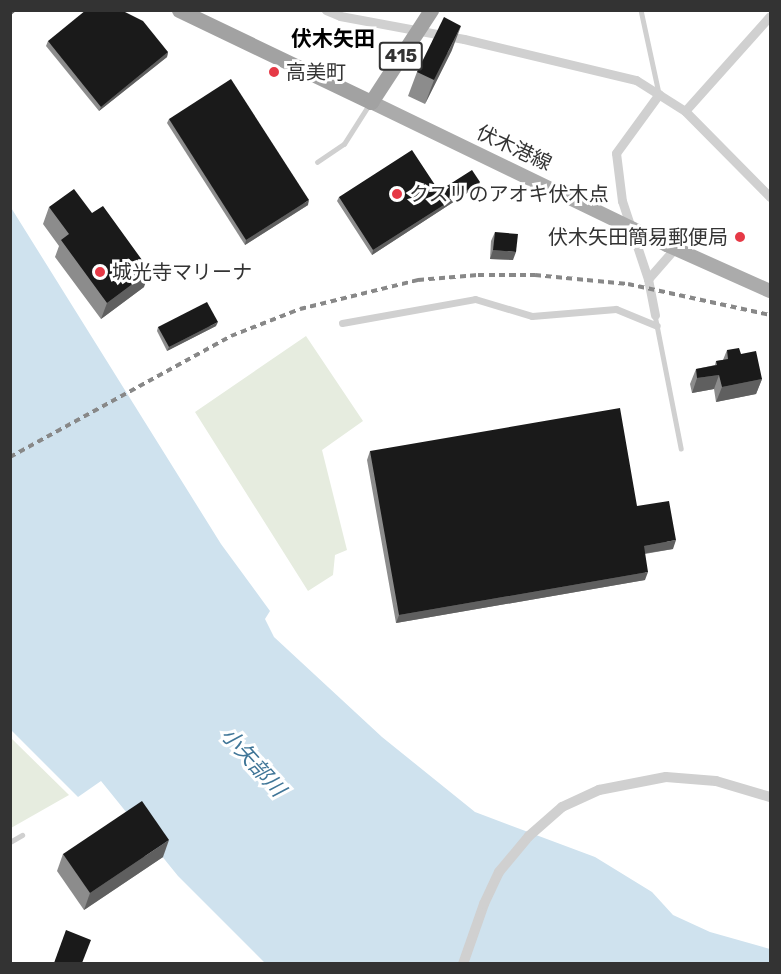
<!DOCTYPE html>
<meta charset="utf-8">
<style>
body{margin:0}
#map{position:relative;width:781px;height:974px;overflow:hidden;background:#fff;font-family:Rubik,"Noto Sans JP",sans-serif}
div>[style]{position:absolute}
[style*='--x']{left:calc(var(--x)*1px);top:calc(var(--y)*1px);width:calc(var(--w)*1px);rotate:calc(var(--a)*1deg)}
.green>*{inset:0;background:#e6ecdf}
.water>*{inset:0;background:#cfe2ee}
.service>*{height:4.5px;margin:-2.25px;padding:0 2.25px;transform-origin:2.25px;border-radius:2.25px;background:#d0d0d0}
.pedestrian>*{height:7px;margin:-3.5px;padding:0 3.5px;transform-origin:3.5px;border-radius:3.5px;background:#d0d0d0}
.minor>*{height:9px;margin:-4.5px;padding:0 4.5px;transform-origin:4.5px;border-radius:4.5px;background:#d0d0d0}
.tertiary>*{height:10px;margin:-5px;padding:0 5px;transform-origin:5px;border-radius:5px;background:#d0d0d0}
.primary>*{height:14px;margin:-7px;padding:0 7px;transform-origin:7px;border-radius:7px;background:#ababab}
.trunk>*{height:15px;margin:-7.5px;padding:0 7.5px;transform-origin:7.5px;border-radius:7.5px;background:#a2a2a2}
.rail>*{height:4px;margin-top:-2px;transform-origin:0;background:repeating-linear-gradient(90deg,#888 0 6px,transparent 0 10.5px)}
.wall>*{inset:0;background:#8c8c8c}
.shaded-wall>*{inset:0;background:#5f5f5f}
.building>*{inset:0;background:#1a1a1a}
.dots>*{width:16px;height:16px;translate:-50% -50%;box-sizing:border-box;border:3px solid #fff;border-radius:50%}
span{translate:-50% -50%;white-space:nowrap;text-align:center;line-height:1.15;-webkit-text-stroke:6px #fff;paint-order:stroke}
.shield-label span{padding:2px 4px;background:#fff;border:2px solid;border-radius:4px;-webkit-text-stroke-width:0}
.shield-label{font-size:18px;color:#333;font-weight:700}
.poi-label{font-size:20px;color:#333}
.left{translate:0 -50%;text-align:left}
.right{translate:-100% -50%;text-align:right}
.street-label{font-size:20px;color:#333}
.neighbourhood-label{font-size:21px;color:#000;font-weight:700}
.water-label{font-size:21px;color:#3f7597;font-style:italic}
.frame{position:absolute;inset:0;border:12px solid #333;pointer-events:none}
</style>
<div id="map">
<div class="green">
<i style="clip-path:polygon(306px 336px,363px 421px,322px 450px,347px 550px,335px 555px,333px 575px,308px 591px,195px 412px)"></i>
<i style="clip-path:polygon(11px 738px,69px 795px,11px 828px,10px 828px)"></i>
</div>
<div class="water">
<i style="clip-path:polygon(10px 206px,221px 544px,270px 611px,265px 619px,274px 637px,382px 737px,475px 812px,595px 857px,652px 892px,673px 915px,710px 932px,770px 949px,770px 963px,265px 963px,178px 876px,101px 781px,78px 797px,11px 730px)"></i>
</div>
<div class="service">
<i style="--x:641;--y:10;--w:85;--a:77.8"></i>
<i style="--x:317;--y:162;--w:32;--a:-34"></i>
<i style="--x:344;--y:144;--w:49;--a:-57.6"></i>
<i style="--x:655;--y:315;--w:136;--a:78.9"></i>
<i style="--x:10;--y:842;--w:14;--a:-30"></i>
</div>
<div class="pedestrian">
<i style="--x:342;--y:323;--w:135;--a:-10.2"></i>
<i style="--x:475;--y:299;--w:59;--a:16.6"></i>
<i style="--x:532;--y:316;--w:84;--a:-4.8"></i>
<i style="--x:616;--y:309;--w:44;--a:22.5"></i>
</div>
<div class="minor">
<i style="--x:326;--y:10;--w:15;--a:23"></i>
<i style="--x:340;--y:16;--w:126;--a:10.5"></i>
<i style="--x:464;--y:39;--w:177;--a:13.4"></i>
<i style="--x:636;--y:80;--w:58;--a:32.3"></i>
<i style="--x:685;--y:111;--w:121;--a:45.3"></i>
<i style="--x:685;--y:111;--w:127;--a:-48.2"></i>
<i style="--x:648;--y:279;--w:41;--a:-48.9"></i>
<i style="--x:655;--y:315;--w:37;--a:-101"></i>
<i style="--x:648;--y:279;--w:82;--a:-108.4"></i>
<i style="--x:622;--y:201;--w:48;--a:-97.1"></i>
<i style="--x:616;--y:153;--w:73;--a:-53.9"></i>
</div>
<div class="tertiary">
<i style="--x:463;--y:964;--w:64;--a:-70.7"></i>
<i style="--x:484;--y:904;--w:35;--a:-65"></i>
<i style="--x:499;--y:872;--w:47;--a:-50.2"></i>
<i style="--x:529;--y:836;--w:44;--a:-41.3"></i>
<i style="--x:562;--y:807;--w:41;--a:-24.7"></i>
<i style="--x:599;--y:790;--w:68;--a:-11"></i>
<i style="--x:666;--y:777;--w:50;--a:4.6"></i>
<i style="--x:716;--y:781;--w:56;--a:16.5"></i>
</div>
<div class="primary">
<i style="--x:371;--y:102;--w:329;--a:25.8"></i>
<i style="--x:667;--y:245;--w:113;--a:24.1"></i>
</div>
<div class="trunk">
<i style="--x:179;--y:10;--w:213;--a:25.6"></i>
<i style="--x:371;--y:102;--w:110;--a:-56.9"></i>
</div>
<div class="rail">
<i style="--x:10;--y:457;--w:252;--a:-28.7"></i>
<i style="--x:231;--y:336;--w:74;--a:-21.4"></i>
<i style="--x:300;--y:309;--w:122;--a:-13.8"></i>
<i style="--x:418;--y:280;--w:60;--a:-4.8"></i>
<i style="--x:478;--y:275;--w:57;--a:0"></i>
<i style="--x:535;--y:275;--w:93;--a:5.5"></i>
<i style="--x:628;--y:284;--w:145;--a:12.3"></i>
</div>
<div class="wall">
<i style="clip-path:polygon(48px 41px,168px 52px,167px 57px,99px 111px,46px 46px)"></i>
<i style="clip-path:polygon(452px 50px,425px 104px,408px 96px,417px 72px)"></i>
<i style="clip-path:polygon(169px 119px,308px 205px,245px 245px,167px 123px)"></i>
<i style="clip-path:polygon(480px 182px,478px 186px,372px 255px,337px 201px,339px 197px,439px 191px)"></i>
<i style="clip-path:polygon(49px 207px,144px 287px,101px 319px,55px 257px,59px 246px,43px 224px)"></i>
<i style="clip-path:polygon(495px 232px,513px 260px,490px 259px,491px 241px)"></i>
<i style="clip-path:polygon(216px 326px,167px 351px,157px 331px,158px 327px)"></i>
<i style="clip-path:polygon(727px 350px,741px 354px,762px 379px,756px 394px,716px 402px,714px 389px,692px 393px,690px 384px,696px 369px,715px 365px,716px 361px,723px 360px)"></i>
<i style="clip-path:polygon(370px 451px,637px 506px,673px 549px,645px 554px,645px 580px,396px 623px,367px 460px)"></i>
<i style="clip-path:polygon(63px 854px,163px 857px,84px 910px,57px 871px)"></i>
</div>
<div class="shaded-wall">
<i style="clip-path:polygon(14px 10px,17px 10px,10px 16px,10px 13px)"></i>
<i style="clip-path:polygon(461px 26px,452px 50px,425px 104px,434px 80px)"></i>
<i style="clip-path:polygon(168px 52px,167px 57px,99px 111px,101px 107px)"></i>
<i style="clip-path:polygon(480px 182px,478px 186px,372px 255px,373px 250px)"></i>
<i style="clip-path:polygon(309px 200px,308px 205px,245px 245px,246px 240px)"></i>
<i style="clip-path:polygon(493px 250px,516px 252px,513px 260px,490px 259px)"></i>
<i style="clip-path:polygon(150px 271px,144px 287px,101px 319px,107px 303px)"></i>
<i style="clip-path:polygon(218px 322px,216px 326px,167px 351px,169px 347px)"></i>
<i style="clip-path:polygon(719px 375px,714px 389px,692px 393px,697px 378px)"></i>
<i style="clip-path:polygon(762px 379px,756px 394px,716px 402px,722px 387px)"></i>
<i style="clip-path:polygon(676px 540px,673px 549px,641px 554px,644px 546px)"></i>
<i style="clip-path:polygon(648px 572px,645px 580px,396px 623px,399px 615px)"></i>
<i style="clip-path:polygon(169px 840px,163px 857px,84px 910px,90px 893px)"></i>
</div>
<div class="building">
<i style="clip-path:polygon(86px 10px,121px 10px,143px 21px,168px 52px,101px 107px,48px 41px)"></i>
<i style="clip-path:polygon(444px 17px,461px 26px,434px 80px,417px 72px)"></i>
<i style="clip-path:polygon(231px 79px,309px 200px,246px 240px,169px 119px)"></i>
<i style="clip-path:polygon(412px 150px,439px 191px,472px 170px,480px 182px,373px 250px,339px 197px)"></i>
<i style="clip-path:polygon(74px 189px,92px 213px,103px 206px,150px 271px,107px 303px,61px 240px,69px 234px,49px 207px)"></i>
<i style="clip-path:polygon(495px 232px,518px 234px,516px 252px,493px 250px)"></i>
<i style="clip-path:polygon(207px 302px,218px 322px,169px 347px,158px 327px)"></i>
<i style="clip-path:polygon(739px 348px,741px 354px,756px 351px,762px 379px,722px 387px,719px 375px,697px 378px,696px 369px,717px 365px,716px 361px,728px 359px,727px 350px)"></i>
<i style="clip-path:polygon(620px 408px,637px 506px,669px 501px,676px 540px,644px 546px,648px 572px,399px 615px,370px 451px)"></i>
<i style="clip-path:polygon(142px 801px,169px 840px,90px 893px,63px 854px)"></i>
<i style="clip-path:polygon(66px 930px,91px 940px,82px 963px,54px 963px)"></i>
</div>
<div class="dots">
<i style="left:274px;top:72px;background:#e63946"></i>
<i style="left:397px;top:194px;background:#e63946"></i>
<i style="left:740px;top:237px;background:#e63946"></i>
<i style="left:100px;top:272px;background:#e63946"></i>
</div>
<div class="shield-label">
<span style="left:401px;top:56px">415</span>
</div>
<div class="poi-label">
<span class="left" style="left:286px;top:72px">高美町</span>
<span class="left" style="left:409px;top:194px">クスリのアオキ伏木点</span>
<span class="right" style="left:728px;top:237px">伏木矢田簡易郵便局</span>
<span class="left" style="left:112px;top:272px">城光寺マリーナ</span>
</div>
<div class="street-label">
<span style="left:514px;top:148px;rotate:25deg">伏木港線</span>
</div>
<div class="neighbourhood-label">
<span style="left:333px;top:39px">伏木矢田</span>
</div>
<div class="water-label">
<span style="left:253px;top:762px;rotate:48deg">小矢部川</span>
</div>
<div class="frame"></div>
</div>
